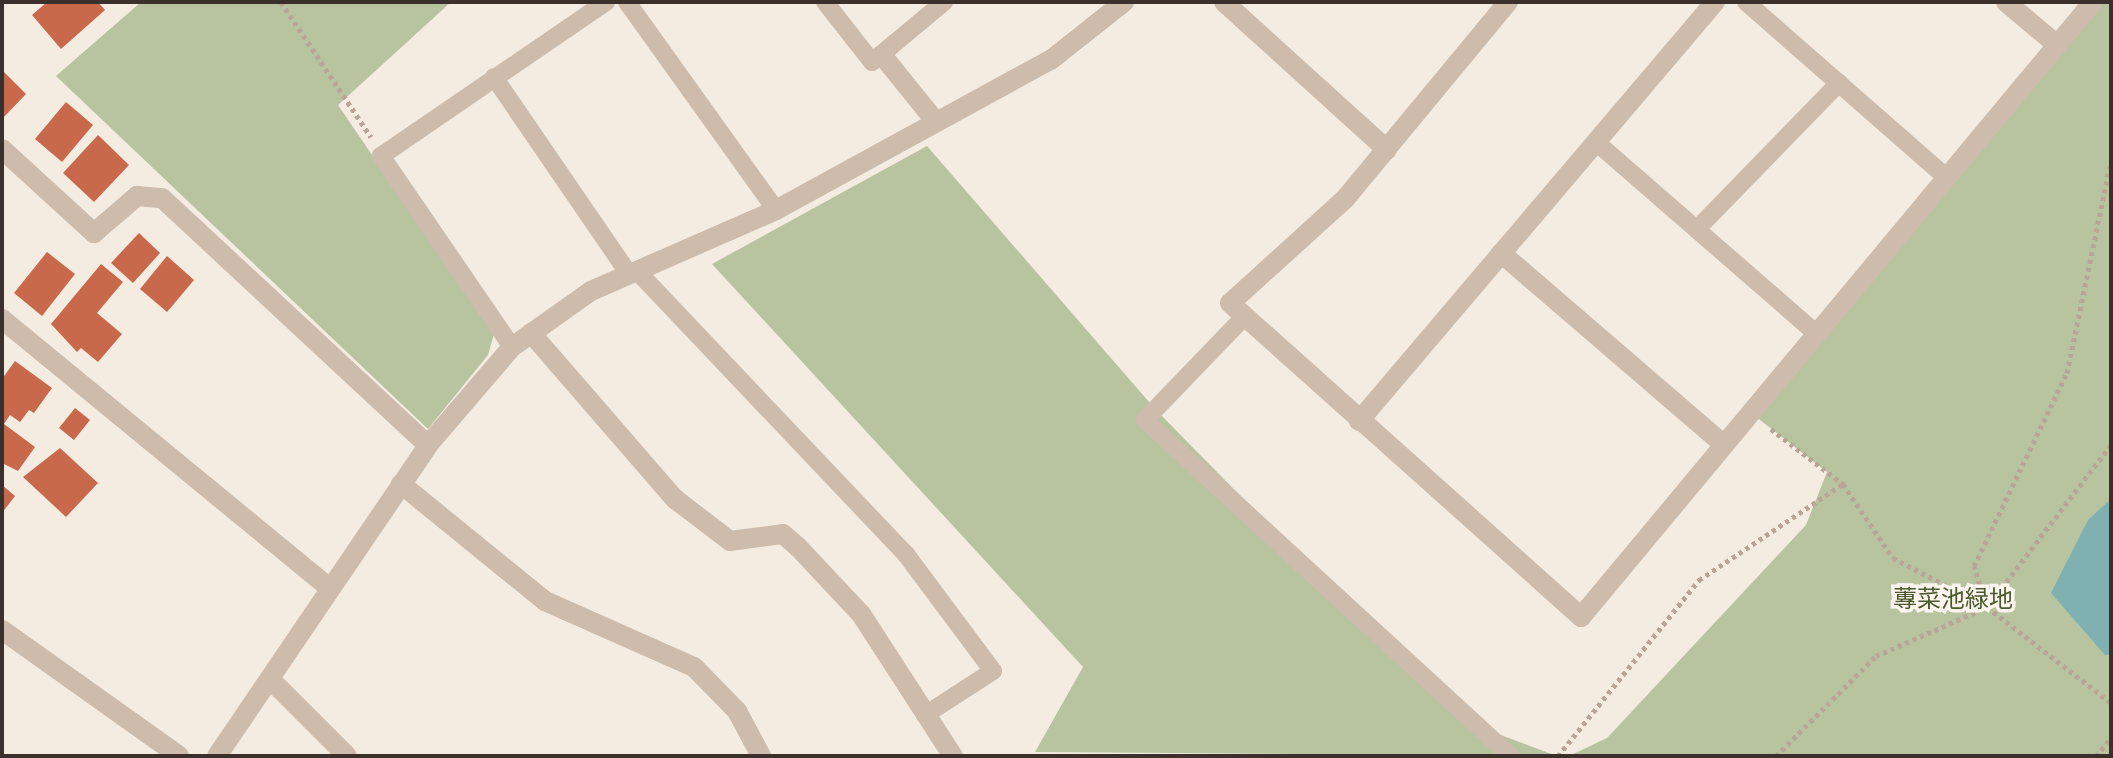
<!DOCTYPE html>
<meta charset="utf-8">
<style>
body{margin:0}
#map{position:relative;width:2113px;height:758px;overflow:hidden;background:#f4ebe1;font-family:"Open Sans","Noto Sans JP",sans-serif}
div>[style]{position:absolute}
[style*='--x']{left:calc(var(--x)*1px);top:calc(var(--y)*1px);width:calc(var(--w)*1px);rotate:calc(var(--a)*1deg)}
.green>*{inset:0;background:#b8c4a0}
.water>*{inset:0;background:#7fb0b2}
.building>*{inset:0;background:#c8694b}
.path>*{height:5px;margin-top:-2.5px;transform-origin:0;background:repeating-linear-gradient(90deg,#b9a596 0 4px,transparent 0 8px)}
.lane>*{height:18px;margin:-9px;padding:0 9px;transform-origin:9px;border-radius:9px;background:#cdbbac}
.street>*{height:20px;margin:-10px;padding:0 10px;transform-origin:10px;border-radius:10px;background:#cdbbac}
span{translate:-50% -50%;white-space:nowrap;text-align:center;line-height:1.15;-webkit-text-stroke:7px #fbf5ee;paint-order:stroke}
.park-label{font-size:24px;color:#4a5a2e}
.frame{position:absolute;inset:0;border:4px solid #3b302b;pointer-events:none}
</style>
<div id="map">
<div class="green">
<i style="clip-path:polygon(141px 2px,451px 2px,338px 105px,494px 334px,488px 355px,428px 429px,56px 76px)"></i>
<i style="clip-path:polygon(2093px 2px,2111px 2px,2111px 756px,1569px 756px,1607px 738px,1806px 525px,1827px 472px,1751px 413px)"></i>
<i style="clip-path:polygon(927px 146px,1156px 410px,1461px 720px,1557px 756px,1035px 752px,1083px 667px,712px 264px)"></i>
</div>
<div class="water">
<i style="clip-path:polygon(2111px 499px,2111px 655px,2105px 655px,2051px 593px,2088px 520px)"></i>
</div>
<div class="building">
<i style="clip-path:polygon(47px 2px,98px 2px,105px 10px,61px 49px,32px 15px)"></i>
<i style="clip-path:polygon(2px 70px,26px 94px,2px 119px)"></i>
<i style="clip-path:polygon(66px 102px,93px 125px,62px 162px,35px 139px)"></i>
<i style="clip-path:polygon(98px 135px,129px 165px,94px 202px,63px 173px)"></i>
<i style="clip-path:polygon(139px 233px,160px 253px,133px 283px,111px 263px)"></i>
<i style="clip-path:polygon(47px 252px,75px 274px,42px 316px,14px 293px)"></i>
<i style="clip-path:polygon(167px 256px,194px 280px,167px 312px,140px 289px)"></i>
<i style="clip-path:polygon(101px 264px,123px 282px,97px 313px,122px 334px,98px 362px,81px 348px,77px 352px,51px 324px)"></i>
<i style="clip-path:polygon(15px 361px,52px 388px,34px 413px,29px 410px,20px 422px,10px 415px,4px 424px,35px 447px,18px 471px,2px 463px,2px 379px)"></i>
<i style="clip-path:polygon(75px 408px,90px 420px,74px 440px,59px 428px)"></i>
<i style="clip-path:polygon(60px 448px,98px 483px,66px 517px,23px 477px)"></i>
<i style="clip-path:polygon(2px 485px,15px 496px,2px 513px)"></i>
</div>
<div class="path">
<i style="--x:281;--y:2;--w:162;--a:56.3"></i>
<i style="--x:1771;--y:429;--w:91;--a:37.4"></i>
<i style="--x:1843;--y:484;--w:89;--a:56"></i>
<i style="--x:1893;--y:558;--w:106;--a:27.5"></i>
<i style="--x:1987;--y:607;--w:157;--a:37.7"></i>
<i style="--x:1987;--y:607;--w:43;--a:-107.6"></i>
<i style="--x:1974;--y:566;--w:214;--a:-64.3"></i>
<i style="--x:2067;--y:373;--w:217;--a:-78.3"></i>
<i style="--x:1558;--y:756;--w:226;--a:-51.3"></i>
<i style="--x:1699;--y:580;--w:173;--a:-33.7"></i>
<i style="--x:1776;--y:756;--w:141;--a:-45"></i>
<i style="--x:1876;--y:656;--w:121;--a:-23.8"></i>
<i style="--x:1987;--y:607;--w:204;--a:-52.6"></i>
<i style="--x:2096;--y:756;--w:23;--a:-50"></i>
</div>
<div class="lane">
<i style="--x:627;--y:2;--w:256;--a:54.4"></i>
<i style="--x:825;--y:2;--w:76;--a:51.9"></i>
<i style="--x:872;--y:62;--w:94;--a:-39.8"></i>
<i style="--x:1746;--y:2;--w:267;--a:41.2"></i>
<i style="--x:494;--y:77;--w:239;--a:55.6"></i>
<i style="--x:1596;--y:142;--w:293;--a:41"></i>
<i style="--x:1697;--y:229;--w:204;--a:-45.8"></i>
<i style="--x:637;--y:271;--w:389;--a:46.5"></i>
<i style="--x:905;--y:553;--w:147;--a:53.3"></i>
<i style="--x:993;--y:671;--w:81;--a:147.1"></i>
<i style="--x:1245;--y:316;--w:144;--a:133.9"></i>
<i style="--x:1145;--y:420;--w:497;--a:42.6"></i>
<i style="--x:512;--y:347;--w:232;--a:-124.4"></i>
<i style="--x:381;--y:156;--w:273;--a:-34.4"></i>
</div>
<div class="street">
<i style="--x:1224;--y:2;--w:220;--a:42.2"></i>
<i style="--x:1508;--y:2;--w:254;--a:129.6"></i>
<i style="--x:1346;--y:198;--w:156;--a:137.8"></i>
<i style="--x:1230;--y:303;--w:471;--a:41.8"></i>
<i style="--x:1581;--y:617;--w:800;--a:-50.22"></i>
<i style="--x:2006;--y:2;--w:67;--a:40.1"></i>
<i style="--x:882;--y:55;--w:86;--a:51.1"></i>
<i style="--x:2;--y:149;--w:125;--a:42.4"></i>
<i style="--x:94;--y:233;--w:57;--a:-40.7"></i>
<i style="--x:137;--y:196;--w:25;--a:5"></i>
<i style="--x:162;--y:198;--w:363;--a:42.9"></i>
<i style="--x:1501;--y:253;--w:294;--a:40.7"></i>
<i style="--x:2;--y:319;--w:421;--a:39.4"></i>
<i style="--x:531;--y:333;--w:220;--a:49.1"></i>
<i style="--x:675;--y:499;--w:69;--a:37.4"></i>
<i style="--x:730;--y:541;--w:53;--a:-7.5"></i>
<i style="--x:783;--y:534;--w:20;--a:41"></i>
<i style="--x:798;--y:547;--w:92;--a:46.8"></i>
<i style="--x:861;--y:614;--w:169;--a:57.1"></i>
<i style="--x:1359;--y:421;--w:550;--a:-49.65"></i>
<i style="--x:401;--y:484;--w:186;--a:39.1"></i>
<i style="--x:545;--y:601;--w:163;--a:23.9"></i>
<i style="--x:694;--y:667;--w:62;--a:45.7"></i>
<i style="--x:737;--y:711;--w:51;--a:61.9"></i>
<i style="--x:2;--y:630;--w:217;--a:35.4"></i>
<i style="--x:271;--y:680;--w:107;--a:45"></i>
<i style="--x:217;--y:756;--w:376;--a:-55.8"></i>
<i style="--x:428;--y:445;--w:129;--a:-49.4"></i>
<i style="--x:512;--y:347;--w:97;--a:-35.3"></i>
<i style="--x:591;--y:291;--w:202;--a:-23.6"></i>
<i style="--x:776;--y:210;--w:315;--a:-28.7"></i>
<i style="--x:1052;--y:59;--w:92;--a:-38.4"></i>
</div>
<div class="park-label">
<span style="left:1953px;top:598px">蓴菜池緑地</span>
</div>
<div class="frame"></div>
</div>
